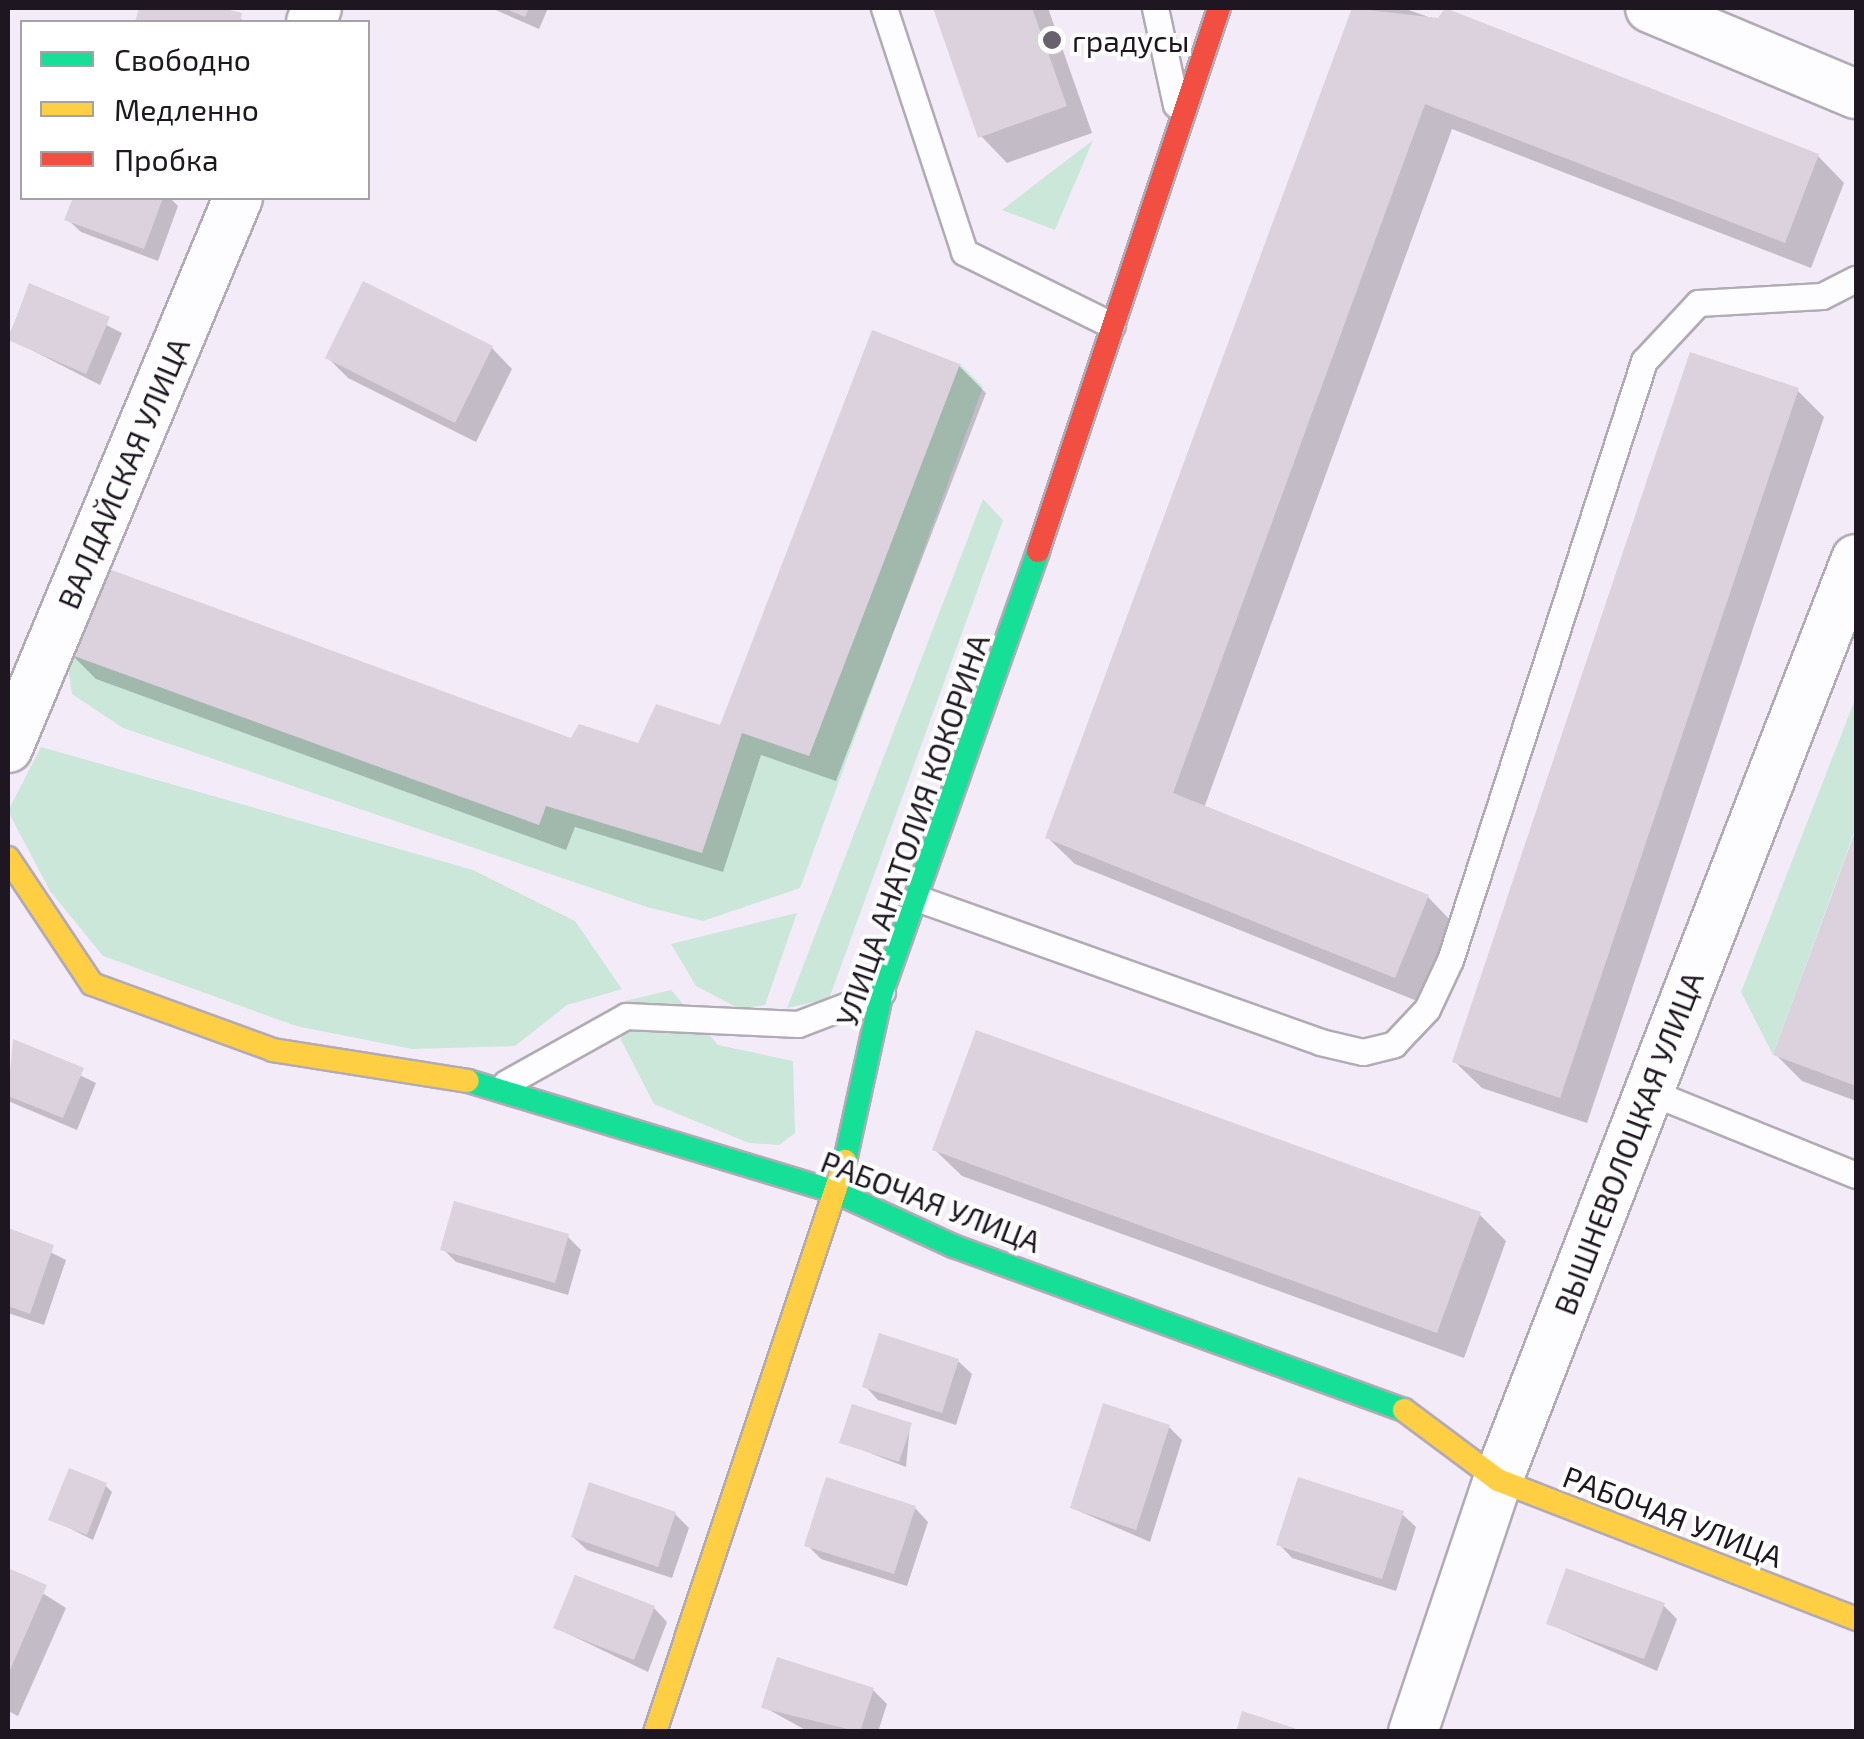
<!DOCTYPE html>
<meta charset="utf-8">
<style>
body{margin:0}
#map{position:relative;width:1864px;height:1739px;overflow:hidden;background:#f4ebf8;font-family:"Exo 2",sans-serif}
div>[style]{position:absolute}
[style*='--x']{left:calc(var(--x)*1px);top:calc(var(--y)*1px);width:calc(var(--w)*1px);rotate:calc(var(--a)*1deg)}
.green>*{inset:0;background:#cae7d9}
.shadow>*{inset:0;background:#0003}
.building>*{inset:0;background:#dbd2de}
.roads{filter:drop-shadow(2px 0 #b2aab5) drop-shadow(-2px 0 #b2aab5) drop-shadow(0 2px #b2aab5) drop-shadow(0 -2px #b2aab5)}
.lane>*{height:25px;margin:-12.5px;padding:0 12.5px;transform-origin:12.5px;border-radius:12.5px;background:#fdfcfe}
.street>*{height:48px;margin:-24px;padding:0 24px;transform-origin:24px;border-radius:24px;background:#fdfcfe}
.fast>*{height:22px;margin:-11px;padding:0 11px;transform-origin:11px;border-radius:11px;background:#16e098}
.slow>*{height:22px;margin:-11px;padding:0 11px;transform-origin:11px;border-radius:11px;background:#ffcf43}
.jam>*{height:22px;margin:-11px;padding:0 11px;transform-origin:11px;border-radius:11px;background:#f24e42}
.dots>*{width:28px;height:28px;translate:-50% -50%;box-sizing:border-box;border:5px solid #fff;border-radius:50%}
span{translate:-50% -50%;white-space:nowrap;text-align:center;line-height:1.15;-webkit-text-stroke:8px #fff;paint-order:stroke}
.poi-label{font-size:30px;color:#1e1620}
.left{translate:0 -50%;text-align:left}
.street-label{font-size:30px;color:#1e1620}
.frame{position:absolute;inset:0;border:10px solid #1e1620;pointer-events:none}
.legend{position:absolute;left:20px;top:20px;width:350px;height:180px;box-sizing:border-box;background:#fff;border:2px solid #a5a2a6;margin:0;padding:12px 18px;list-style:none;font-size:30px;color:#1e1620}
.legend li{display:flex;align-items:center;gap:20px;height:50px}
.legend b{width:50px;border:2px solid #a5a2a6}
</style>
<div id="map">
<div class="green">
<i style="clip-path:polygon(1093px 140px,1055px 230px,1002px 210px)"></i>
<i style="clip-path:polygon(960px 364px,983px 387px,800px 888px,703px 921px,647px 907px,123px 728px,72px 694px,66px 653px,539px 825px,546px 806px,742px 733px,809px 755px)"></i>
<i style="clip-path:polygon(983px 499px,1003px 520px,829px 999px,787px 1008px)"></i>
<i style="clip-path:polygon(1856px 697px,1856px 827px,1773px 1055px,1741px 992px)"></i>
<i style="clip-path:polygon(41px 747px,473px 870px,575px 921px,622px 989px,567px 1005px,515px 1046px,412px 1049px,296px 1026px,103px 956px,50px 891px,8px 811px)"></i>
<i style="clip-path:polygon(797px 913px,765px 1005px,740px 1009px,696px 986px,671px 944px)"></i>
<i style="clip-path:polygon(671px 990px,718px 1045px,793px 1061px,795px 1133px,779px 1145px,749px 1143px,654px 1104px,621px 1040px,625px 1001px)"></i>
</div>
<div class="shadow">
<i style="clip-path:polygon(142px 8px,212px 8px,248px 22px,137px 22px)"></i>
<i style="clip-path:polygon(491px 8px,548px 8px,539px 29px)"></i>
<i style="clip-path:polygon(936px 8px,1048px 8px,1092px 133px,1007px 163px,981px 136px)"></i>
<i style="clip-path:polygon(1355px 8px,1403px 8px,1818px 156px,1844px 183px,1811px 268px,1452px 129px,1204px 808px,1428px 897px,1454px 924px,1422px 1003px,1075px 864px,1048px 838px)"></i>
<i style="clip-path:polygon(75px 198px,170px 198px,178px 206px,158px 261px,81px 232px,67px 219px)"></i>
<i style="clip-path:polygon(30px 286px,122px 333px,100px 385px,8px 338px)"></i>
<i style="clip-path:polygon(492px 348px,512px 369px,476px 442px,348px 378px,328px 358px)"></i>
<i style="clip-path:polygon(959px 366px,986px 393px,836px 781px,761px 755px,723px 872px,575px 827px,566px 850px,96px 679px,69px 652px,570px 740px,640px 746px,730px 732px)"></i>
<i style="clip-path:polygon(1797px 390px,1824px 417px,1587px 1123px,1482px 1088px,1455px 1062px)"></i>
<i style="clip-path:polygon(1856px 835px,1856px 1101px,1802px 1081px,1776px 1055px)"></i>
<i style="clip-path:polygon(14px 1043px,96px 1083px,77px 1130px,8px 1101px)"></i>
<i style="clip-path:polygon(935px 1150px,1480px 1215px,1506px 1241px,1464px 1358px,962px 1176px)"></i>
<i style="clip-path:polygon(8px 1231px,66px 1260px,44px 1325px,8px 1313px)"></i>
<i style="clip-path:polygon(567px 1236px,581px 1250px,568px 1295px,456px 1262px,443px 1249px)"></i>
<i style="clip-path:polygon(958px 1361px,972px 1374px,956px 1425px,878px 1400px,865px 1386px)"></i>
<i style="clip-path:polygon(910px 1425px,906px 1467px,842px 1442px)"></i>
<i style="clip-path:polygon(1169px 1427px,1182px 1440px,1150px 1542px,1072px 1508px)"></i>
<i style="clip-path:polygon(106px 1486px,112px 1492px,93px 1540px,51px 1519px)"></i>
<i style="clip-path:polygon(915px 1508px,928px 1522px,907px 1586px,821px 1559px,807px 1545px)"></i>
<i style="clip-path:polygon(675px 1514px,689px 1528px,672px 1578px,587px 1550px,573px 1537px)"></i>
<i style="clip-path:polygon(1402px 1514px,1416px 1527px,1396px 1591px,1292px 1558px,1279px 1544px)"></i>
<i style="clip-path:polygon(8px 1571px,66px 1608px,18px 1716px,8px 1711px)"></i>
<i style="clip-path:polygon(1663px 1605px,1677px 1619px,1657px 1671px,1549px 1624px)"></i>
<i style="clip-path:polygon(654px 1608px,667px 1622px,648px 1672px,556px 1628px)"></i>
<i style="clip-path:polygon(873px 1690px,887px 1704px,878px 1732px,809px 1732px,764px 1707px)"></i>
</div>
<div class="building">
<i style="clip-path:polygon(139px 8px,221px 8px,242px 13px,240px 22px,135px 22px)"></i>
<i style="clip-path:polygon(504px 8px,529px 8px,525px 17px)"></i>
<i style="clip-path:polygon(933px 8px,1032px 8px,1067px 106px,978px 138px)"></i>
<i style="clip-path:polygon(1352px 8px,1438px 18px,1445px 8px,1819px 154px,1785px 243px,1425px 104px,1173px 793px,1429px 895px,1395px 978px,1045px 838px)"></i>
<i style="clip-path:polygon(73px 198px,163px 198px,144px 249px,64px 220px)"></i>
<i style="clip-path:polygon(363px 281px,493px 346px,455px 423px,325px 358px)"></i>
<i style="clip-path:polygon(29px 283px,110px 317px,86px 374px,8px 340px)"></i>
<i style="clip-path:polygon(872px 330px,960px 364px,809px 756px,742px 733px,702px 853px,546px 806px,539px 825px,66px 653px,98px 565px,571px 738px,579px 724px,638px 743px,656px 704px,720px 725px)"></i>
<i style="clip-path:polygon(1690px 352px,1799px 388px,1560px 1098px,1452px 1062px)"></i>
<i style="clip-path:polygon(1856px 829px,1856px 1086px,1773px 1055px)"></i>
<i style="clip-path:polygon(976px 1030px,1481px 1212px,1437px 1333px,932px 1150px)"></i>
<i style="clip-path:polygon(13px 1039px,84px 1068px,63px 1118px,8px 1096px)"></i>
<i style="clip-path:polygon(454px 1201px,569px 1234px,555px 1283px,440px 1250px)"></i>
<i style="clip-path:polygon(8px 1228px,54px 1245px,30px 1314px,8px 1306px)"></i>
<i style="clip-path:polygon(879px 1333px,959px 1359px,942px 1413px,862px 1387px)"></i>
<i style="clip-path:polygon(1103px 1403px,1170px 1425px,1136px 1530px,1070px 1508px)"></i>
<i style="clip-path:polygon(852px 1404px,912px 1423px,899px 1462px,839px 1443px)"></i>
<i style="clip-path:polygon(69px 1468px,107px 1483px,87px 1535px,48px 1520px)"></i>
<i style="clip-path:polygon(826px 1477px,916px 1506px,894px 1574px,804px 1546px)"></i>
<i style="clip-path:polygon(1298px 1477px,1404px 1511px,1382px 1579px,1276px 1545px)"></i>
<i style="clip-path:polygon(589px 1482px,676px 1512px,658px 1567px,571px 1537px)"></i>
<i style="clip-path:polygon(8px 1568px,47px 1585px,8px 1675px)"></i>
<i style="clip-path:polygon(1566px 1568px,1665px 1603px,1644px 1659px,1546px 1624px)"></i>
<i style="clip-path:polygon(575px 1575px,655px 1606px,634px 1660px,553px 1628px)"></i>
<i style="clip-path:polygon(777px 1657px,874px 1688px,860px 1732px,761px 1708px)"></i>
<i style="clip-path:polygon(1242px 1711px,1303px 1731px,1303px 1732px,1236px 1732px)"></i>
</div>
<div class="roads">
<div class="lane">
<i style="--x:884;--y:8;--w:257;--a:71.8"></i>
<i style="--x:964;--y:252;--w:165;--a:26.3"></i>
<i style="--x:1155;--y:8;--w:99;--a:77.8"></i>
<i style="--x:922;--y:900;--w:423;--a:19.6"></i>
<i style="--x:1320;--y:1042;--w:44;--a:13.1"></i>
<i style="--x:1363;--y:1052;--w:32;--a:-14"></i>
<i style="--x:1394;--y:1044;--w:48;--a:-46.7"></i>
<i style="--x:1427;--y:1009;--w:54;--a:-64.9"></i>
<i style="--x:1450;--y:960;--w:630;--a:-72.05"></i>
<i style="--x:1644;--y:361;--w:79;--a:-47"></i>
<i style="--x:1698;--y:303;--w:124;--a:-3.2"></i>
<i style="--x:1822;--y:296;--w:38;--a:-27"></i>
<i style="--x:506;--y:1083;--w:137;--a:-29.2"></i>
<i style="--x:626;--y:1016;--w:172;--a:2.7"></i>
<i style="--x:798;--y:1024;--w:90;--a:-20.9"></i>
<i style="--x:1648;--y:1091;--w:224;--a:22"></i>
</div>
<div class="street">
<i style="--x:1650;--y:8;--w:223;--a:22.7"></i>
<i style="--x:311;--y:22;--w:15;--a:-67"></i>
<i style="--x:8;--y:748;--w:596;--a:-67.31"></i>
<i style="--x:1413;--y:1732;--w:266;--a:-71.4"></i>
<i style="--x:1498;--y:1480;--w:988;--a:-68.76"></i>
</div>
<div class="fast">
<i style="--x:468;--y:1081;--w:387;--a:16.8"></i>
<i style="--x:838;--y:1193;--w:127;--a:24.7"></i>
<i style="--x:953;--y:1246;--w:480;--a:20"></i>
<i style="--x:845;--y:1161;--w:173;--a:-77.7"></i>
<i style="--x:882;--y:992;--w:468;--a:-70.5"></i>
</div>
<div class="slow">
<i style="--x:8;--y:858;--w:151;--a:56.3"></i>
<i style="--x:92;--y:984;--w:193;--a:20"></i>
<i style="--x:273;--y:1050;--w:197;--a:9"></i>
<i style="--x:1404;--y:1410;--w:117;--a:36.7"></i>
<i style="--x:1498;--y:1480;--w:384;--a:21.2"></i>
<i style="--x:655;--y:1732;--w:602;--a:-71.6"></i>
</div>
<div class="jam">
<i style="--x:1038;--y:551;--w:572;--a:-71.57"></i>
</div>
</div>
<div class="dots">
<i style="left:1052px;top:40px;background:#69616c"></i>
</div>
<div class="poi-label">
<span class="left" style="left:1072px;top:40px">градусы</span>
</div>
<div class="street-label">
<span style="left:123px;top:473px;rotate:-67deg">ВАЛДАЙСКАЯ УЛИЦА</span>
<span style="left:912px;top:830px;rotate:-71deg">УЛИЦА АНАТОЛИЯ КОКОРИНА</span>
<span style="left:1628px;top:1143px;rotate:-69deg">ВЫШНЕВОЛОЦКАЯ УЛИЦА</span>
<span style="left:931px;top:1201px;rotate:21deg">РАБОЧАЯ УЛИЦА</span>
<span style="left:1673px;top:1516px;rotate:21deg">РАБОЧАЯ УЛИЦА</span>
</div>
<div class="frame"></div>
<ul class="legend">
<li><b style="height:12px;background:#16e098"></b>Свободно</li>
<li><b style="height:12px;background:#ffcf43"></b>Медленно</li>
<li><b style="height:12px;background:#f24e42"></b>Пробка</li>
</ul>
</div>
